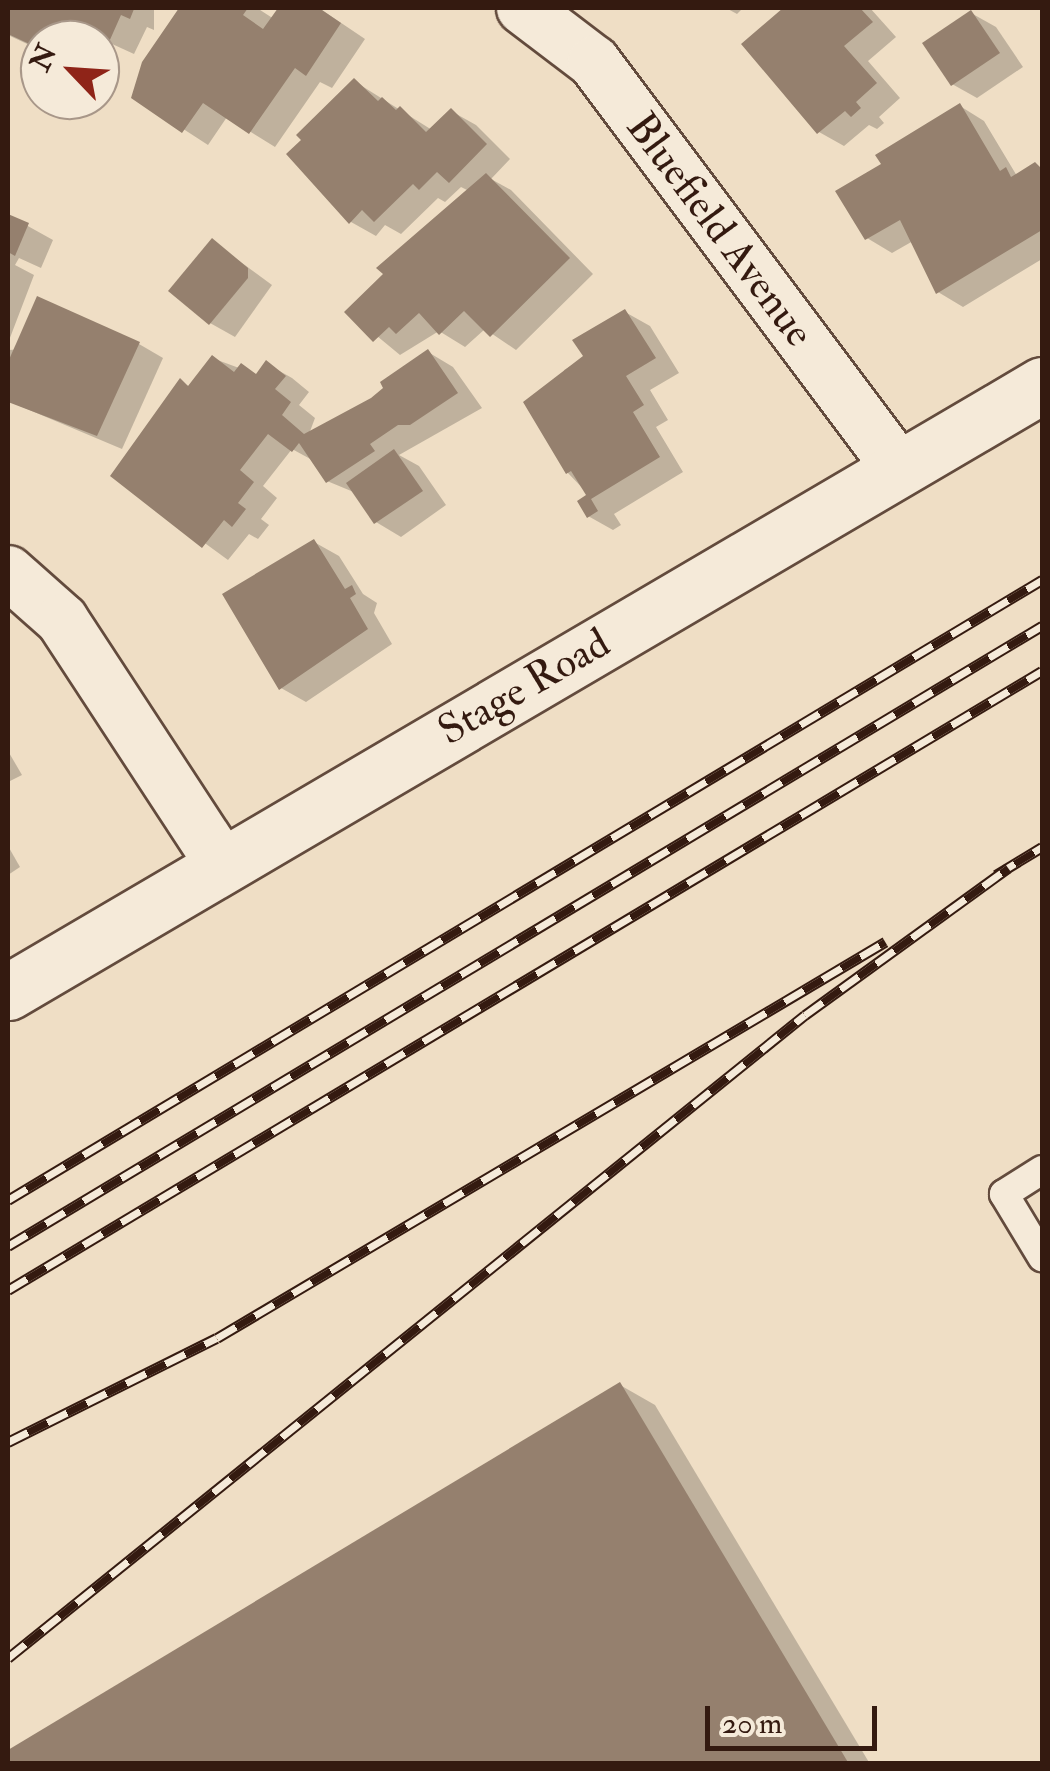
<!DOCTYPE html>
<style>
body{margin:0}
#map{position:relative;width:1050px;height:1771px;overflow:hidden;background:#efdec5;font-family:"IM FELL Double Pica",serif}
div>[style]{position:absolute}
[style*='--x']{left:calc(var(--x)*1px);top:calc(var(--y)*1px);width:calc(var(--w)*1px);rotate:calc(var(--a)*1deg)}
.shadow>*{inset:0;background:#0003}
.building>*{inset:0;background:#95806e}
.roads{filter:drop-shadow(2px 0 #634b3d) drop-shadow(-2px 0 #634b3d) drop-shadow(0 2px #634b3d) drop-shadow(0 -2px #634b3d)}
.service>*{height:28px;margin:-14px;padding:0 14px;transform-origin:14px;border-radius:14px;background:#f5ead9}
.minor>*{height:52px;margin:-26px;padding:0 26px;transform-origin:26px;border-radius:26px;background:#f5ead9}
.secondary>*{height:55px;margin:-27.5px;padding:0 27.5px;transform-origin:27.5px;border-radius:27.5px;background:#f5ead9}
.rail>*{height:11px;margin-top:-5.5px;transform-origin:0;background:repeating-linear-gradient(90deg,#f5ead9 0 22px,#341a10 0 44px);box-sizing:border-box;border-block:2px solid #341a10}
span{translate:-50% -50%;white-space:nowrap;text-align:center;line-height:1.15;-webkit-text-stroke:8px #f5ead9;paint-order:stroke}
.street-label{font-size:42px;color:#341a10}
.frame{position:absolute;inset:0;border:10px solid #341a10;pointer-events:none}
.north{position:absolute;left:20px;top:20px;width:100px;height:100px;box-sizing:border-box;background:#f5ead9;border:2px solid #a89789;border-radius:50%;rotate:295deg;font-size:28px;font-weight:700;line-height:40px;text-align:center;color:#341a10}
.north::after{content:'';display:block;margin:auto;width:35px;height:45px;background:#8f2418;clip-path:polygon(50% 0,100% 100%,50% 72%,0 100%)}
.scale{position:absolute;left:705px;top:1706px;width:172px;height:45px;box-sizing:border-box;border:5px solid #341a10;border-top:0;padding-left:12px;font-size:30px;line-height:35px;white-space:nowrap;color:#341a10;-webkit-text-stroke:8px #f5ead9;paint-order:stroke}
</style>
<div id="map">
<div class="shadow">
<i style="clip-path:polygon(8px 8px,154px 8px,154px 30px,147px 27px,134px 54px,88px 33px,86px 40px,40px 40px,40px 50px,8px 35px)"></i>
<i style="clip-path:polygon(182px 8px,257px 8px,274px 19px,281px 8px,319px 8px,365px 39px,332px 88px,320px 82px,275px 147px,227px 117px,208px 145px,134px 97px,145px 63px)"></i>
<i style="clip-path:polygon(726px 8px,743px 8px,737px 14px)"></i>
<i style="clip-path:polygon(785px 8px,870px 8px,896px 37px,868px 61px,900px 98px,879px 117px,884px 123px,877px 129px,869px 125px,844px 146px,819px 132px,744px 44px)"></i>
<i style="clip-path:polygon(971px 13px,996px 27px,1023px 67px,977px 98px,952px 84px)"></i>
<i style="clip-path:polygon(354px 81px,432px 130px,451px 111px,476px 125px,510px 159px,491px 179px,511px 190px,593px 274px,516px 350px,485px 329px,465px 347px,439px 331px,400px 355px,348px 312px,469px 191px,461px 187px,445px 202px,438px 198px,401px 234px,385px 225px,376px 236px,351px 222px)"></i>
<i style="clip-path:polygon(960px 106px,984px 121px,1017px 176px,1035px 165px,1042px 170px,1042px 259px,963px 307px,938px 292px,913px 241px,892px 253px,867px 238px,884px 164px)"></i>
<i style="clip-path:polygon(8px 215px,53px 240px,41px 268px,19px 258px,15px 265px,34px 275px,8px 343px)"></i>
<i style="clip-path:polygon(212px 241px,272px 285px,235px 337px,210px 323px)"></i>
<i style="clip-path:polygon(625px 312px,650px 326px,679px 373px,650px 390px,668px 420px,656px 427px,683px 472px,614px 514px,621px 525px,613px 530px,588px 516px,590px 496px,567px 472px,564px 370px,586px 357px)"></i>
<i style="clip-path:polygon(139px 344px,163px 358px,122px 449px,8px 401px,8px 350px)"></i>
<i style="clip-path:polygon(428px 352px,453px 367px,482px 408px,399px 455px,419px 466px,446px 505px,401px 537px,376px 522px,356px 493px,327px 481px,314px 461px,292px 449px,263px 486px,277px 498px,261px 519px,269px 525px,258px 539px,249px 534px,228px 560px,113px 476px,181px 382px,190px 387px,212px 358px,258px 375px,267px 364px,292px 378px,309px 392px,299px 405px,315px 418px,309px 434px,372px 400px)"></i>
<i style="clip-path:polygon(314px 542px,339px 556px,363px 594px,377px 603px,374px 613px,392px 644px,306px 702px,281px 688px)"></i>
<i style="clip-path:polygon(8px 751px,22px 775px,8px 782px)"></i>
<i style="clip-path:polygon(8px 846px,20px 867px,8px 875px)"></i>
<i style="clip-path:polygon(620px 1385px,655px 1405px,870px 1764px,8px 1764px,8px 1753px)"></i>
</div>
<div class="building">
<i style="clip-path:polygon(8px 8px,132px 8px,134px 9px,130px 19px,121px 15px,109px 42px,63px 21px,55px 40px,40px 40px,40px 49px,8px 34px)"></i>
<i style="clip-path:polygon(179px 8px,248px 8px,243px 15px,263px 29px,278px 8px,319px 8px,341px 23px,306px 76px,295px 68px,249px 134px,203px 103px,182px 133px,131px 98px,142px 62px)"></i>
<i style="clip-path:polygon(783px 8px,860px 8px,873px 22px,844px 46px,877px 83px,856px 102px,861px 108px,851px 117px,845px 111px,817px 134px,741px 44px)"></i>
<i style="clip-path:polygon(971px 10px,1000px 53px,951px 86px,922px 43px)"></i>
<i style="clip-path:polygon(354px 78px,378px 101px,382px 97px,396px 110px,400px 106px,426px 132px,451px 108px,487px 144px,449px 183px,437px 172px,419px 190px,413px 184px,374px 222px,362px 210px,349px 224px,286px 154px,301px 140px,296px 135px)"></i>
<i style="clip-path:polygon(960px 103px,1000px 171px,1006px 167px,1011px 177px,1035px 162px,1042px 169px,1042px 230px,936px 294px,900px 220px,865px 240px,835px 191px,881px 164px,875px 155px)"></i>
<i style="clip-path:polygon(486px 173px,570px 258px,490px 337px,464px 311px,439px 335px,419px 313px,396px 334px,389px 327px,373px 342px,344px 312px,383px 274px,376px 268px)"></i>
<i style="clip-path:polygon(8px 214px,29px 223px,15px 256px,8px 252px)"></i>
<i style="clip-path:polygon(212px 238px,248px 268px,248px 278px,209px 325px,168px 291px)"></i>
<i style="clip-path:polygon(37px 296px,140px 342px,97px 436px,8px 402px,8px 362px)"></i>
<i style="clip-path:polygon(625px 309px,656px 358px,626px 376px,644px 405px,633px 412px,660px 457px,591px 499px,598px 511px,587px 518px,577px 501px,586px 495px,571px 471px,566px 474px,523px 402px,583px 356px,572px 340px)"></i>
<i style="clip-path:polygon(428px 349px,458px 393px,410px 425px,398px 425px,370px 444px,375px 451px,326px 483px,299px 443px,292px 452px,268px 434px,240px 470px,254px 482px,238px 503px,246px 509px,232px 527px,224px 520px,202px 548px,110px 476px,180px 378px,188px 386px,212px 355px,234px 372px,241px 363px,256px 374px,266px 360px,286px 376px,275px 389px,291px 402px,282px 415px,304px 434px,371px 398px,383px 388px,380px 382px)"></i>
<i style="clip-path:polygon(394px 449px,423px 491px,374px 524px,346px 483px)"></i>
<i style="clip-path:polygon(314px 539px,345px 589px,352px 585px,356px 594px,350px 598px,368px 629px,279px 690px,222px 594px)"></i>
<i style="clip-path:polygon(620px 1382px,849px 1764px,8px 1764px,8px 1750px)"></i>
</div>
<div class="roads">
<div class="service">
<i style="--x:1042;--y:1170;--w:45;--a:147.7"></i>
<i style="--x:1004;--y:1194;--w:74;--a:58.9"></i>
</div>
<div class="minor">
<i style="--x:523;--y:8;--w:89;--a:37.3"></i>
<i style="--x:594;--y:62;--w:510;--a:53.13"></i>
<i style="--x:8;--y:572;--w:72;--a:41.6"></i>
<i style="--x:62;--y:620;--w:290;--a:56.8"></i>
</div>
<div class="secondary">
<i style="--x:8;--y:992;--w:1199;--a:-30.41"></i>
</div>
</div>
<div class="rail">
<i style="--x:996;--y:875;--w:54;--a:-31.3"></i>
<i style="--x:8;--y:1200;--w:1206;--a:-30.95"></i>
<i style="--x:8;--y:1246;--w:1206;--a:-30.95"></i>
<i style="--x:8;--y:1290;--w:1205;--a:-30.91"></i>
<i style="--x:8;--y:1442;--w:233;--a:-26.5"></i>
<i style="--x:217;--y:1338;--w:777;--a:-30.66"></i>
<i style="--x:8;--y:1658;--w:1024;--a:-38.9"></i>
<i style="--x:805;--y:1015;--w:251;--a:-35.9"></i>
</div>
<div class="street-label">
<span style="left:720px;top:230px;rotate:53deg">Bluefield Avenue</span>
<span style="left:524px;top:687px;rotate:-30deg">Stage Road</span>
</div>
<div class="frame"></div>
<div class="north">N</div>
<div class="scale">20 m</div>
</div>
